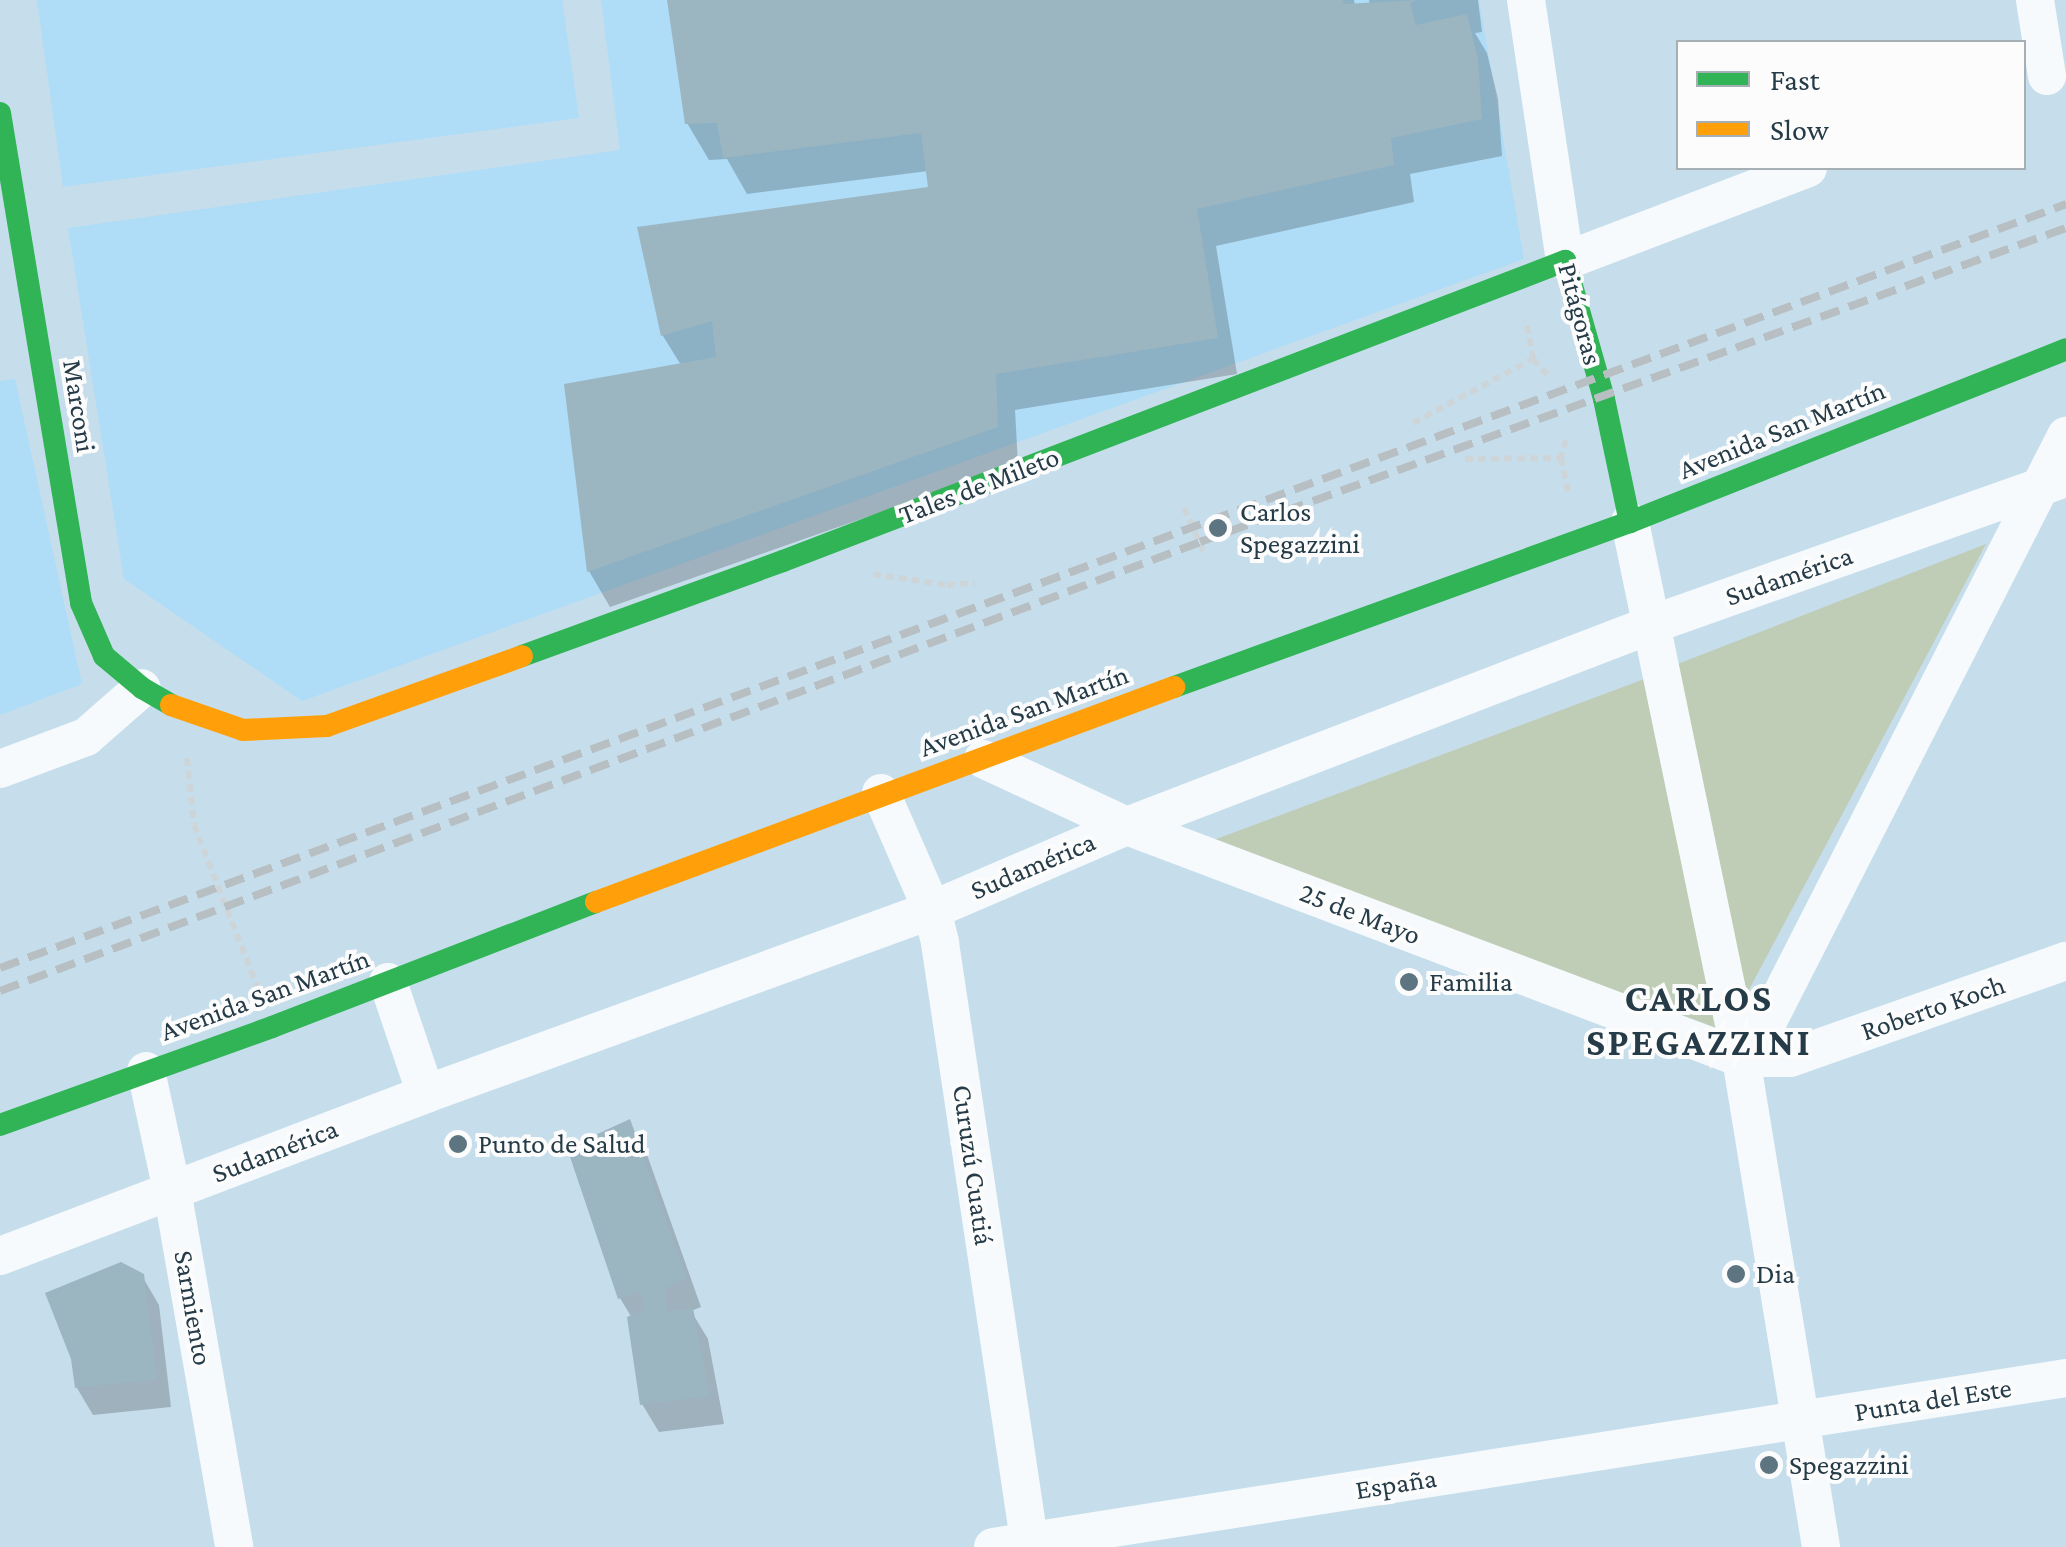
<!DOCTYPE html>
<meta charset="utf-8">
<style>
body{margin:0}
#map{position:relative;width:2066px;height:1547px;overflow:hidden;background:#c6deec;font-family:"Crimson Pro",serif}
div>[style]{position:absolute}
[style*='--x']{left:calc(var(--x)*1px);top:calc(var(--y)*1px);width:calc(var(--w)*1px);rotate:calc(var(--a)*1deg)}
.built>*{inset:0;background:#afdcf6}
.green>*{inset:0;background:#bfcdb7}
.shadow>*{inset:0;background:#0003}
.building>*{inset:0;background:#9bb6c1}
.path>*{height:6px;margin-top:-3px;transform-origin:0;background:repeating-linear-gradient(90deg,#cdd5d8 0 8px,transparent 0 13px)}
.street>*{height:38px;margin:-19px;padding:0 19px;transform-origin:19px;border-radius:19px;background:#f6fafc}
.fast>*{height:22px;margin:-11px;padding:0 11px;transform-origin:11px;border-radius:11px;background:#30b455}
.slow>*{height:22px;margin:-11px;padding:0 11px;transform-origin:11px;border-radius:11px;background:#ff9f0a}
.rail>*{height:8px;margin-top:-4px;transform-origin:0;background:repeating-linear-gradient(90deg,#b8bfc2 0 20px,transparent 0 30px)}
.dots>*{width:28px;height:28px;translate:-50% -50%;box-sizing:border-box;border:5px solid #fcfcfc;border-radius:50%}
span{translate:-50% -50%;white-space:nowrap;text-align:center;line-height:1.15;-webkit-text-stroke:8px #fcfcfc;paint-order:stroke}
.street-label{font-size:28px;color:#253b47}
.poi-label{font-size:28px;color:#253b47}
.left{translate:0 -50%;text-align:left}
.district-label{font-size:38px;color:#253b47;font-weight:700;letter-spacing:2.5px}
.legend{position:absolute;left:1676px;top:40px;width:350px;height:130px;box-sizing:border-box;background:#fcfcfc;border:2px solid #a6afb4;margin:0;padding:12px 18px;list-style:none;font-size:30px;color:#253b47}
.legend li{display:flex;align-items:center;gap:20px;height:50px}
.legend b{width:50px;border:2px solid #a6afb4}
</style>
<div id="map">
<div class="built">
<i style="clip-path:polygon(37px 0,562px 0,579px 118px,63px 187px)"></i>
<i style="clip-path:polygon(601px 0,1479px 0,1524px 259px,302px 701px,124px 579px,68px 228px,620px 150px)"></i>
<i style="clip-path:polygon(15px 379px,82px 684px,0 715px,0 381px)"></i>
</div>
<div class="green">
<i style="clip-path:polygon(1986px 544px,1743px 1001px,1675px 665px)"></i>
<i style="clip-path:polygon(1647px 678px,1717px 1028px,1211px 841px)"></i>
</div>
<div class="shadow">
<i style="clip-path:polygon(669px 0,1354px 0,1355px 7px,1370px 6px,1369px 0,1478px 0,1482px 32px,1475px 33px,1487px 53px,1498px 99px,1502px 156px,1410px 174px,1414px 202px,1216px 246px,1237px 374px,1015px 410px,1018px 464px,610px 607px,589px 571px,681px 365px,663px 336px,640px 229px,930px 189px,928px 171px,747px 194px,727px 159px,709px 160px,687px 123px)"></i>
<i style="clip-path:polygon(629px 1122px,645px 1149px,701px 1307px,691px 1311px,708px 1339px,724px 1424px,659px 1432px,642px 1404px,632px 1318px,620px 1298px)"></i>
<i style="clip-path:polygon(142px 1276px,159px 1305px,171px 1407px,93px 1415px,77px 1388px)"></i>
</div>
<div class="building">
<i style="clip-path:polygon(667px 0,1343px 0,1344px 4px,1418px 0,1410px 3px,1416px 25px,1467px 14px,1478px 60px,1482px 119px,1391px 138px,1394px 165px,1197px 209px,1218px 338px,996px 374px,998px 427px,587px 572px,564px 384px,716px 357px,712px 321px,661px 336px,637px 227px,928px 187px,921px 133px,723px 158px,717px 123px,685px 124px)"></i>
<i style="clip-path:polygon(630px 1119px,687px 1278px,665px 1288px,667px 1311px,693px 1308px,710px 1396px,640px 1405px,627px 1317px,645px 1309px,639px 1292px,618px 1299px,567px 1148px)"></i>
<i style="clip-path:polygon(121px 1262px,144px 1274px,157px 1379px,75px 1388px,71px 1359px,45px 1293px)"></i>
</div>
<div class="path">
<i style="--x:1533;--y:359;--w:24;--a:48"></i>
<i style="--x:1413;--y:423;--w:136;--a:-28.1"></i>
<i style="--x:1533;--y:359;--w:40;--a:-100"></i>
<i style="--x:1566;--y:440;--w:19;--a:106"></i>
<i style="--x:1561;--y:458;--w:39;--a:78"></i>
<i style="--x:1465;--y:459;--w:96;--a:-0.6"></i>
<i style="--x:1184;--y:508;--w:51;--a:65.9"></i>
<i style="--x:873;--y:574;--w:75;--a:8.5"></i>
<i style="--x:947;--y:585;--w:28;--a:-4"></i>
<i style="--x:187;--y:758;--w:67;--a:84"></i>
<i style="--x:194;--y:825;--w:175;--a:68.6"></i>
</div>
<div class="street">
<i style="--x:1526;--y:0;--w:264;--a:81.5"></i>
<i style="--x:1565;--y:261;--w:260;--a:-20.9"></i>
<i style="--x:2035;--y:0;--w:77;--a:81"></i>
<i style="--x:1630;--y:522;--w:547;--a:78.3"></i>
<i style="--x:1741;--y:1058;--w:496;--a:80.7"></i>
<i style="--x:983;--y:759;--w:159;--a:25"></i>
<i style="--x:1127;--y:826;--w:656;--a:20.7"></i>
<i style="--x:1741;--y:1058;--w:49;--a:0"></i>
<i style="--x:1790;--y:1058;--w:293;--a:-19.4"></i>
<i style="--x:0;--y:769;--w:92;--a:-20.4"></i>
<i style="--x:86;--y:737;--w:74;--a:-41.2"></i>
<i style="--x:881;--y:793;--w:128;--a:66.4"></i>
<i style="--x:932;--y:910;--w:34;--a:76"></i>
<i style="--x:940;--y:943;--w:611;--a:81.52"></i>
<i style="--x:388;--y:982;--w:118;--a:71.3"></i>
<i style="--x:1741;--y:1058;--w:44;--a:-53.4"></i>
<i style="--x:1767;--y:1023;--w:659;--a:-63.01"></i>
<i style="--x:146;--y:1071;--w:122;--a:77.7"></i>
<i style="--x:172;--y:1190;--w:362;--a:80.1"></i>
<i style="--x:0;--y:1256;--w:456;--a:-20.8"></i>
<i style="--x:426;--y:1094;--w:538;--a:-19.98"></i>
<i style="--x:932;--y:910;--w:212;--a:-23.3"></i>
<i style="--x:1127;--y:826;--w:563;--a:-21.01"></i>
<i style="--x:1653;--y:624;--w:438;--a:-19.5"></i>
<i style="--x:993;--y:1547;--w:1086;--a:-8.95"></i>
</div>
<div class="fast">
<i style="--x:0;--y:113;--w:497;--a:80.6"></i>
<i style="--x:81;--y:603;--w:58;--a:66.5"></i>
<i style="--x:104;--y:656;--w:50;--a:40.1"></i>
<i style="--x:142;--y:688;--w:34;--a:30"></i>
<i style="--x:522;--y:656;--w:278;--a:-20"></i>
<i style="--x:783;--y:561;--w:838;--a:-20.99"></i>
<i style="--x:1565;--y:261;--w:143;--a:74.2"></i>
<i style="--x:1604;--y:399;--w:126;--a:78.1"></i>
<i style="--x:1174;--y:687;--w:485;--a:-19.9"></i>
<i style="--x:1630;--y:522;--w:469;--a:-21.6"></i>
<i style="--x:0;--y:1125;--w:289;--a:-19.8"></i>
<i style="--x:272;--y:1027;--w:347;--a:-21.1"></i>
</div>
<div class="slow">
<i style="--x:171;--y:705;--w:76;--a:19.1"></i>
<i style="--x:243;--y:730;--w:84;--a:-2.7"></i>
<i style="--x:327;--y:726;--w:207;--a:-19.7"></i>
<i style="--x:596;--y:902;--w:617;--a:-20.4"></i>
</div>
<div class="rail">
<i style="--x:0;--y:968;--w:2203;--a:-20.29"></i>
<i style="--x:0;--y:991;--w:1281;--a:-20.51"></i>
<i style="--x:1200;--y:542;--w:921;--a:-19.93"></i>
</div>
<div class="dots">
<i style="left:1218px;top:528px;background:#5d7481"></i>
<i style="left:1409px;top:982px;background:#5d7481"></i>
<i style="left:458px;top:1144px;background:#5d7481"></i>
<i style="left:1736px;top:1274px;background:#5d7481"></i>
<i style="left:1769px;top:1465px;background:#5d7481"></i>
</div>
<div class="street-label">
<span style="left:1580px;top:314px;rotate:75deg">Pitágoras</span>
<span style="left:79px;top:406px;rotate:81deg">Marconi</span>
<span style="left:1782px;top:430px;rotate:-22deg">Avenida San Martín</span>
<span style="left:979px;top:486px;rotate:-21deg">Tales de Mileto</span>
<span style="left:1789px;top:576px;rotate:-19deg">Sudamérica</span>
<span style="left:1024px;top:711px;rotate:-20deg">Avenida San Martín</span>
<span style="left:1033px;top:866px;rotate:-23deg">Sudamérica</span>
<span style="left:1360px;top:914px;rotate:21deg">25 de Mayo</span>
<span style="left:265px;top:995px;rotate:-20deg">Avenida San Martín</span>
<span style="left:1933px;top:1008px;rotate:-19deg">Roberto Koch</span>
<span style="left:275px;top:1151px;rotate:-21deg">Sudamérica</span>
<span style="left:973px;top:1165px;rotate:82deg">Curuzú Cuatiá</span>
<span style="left:193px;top:1308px;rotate:80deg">Sarmiento</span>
<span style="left:1933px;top:1400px;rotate:-9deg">Punta del Este</span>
<span style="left:1396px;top:1484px;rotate:-9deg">España</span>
</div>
<div class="poi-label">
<span class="left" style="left:1240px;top:528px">Carlos<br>Spegazzini</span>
<span class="left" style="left:1429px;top:982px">Familia</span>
<span class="left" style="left:478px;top:1144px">Punto de Salud</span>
<span class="left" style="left:1756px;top:1274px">Dia</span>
<span class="left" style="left:1789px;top:1465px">Spegazzini</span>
</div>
<div class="district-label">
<span style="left:1699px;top:1021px">CARLOS<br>SPEGAZZINI</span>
</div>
<ul class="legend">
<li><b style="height:12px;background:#30b455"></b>Fast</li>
<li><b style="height:12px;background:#ff9f0a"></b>Slow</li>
</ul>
</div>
